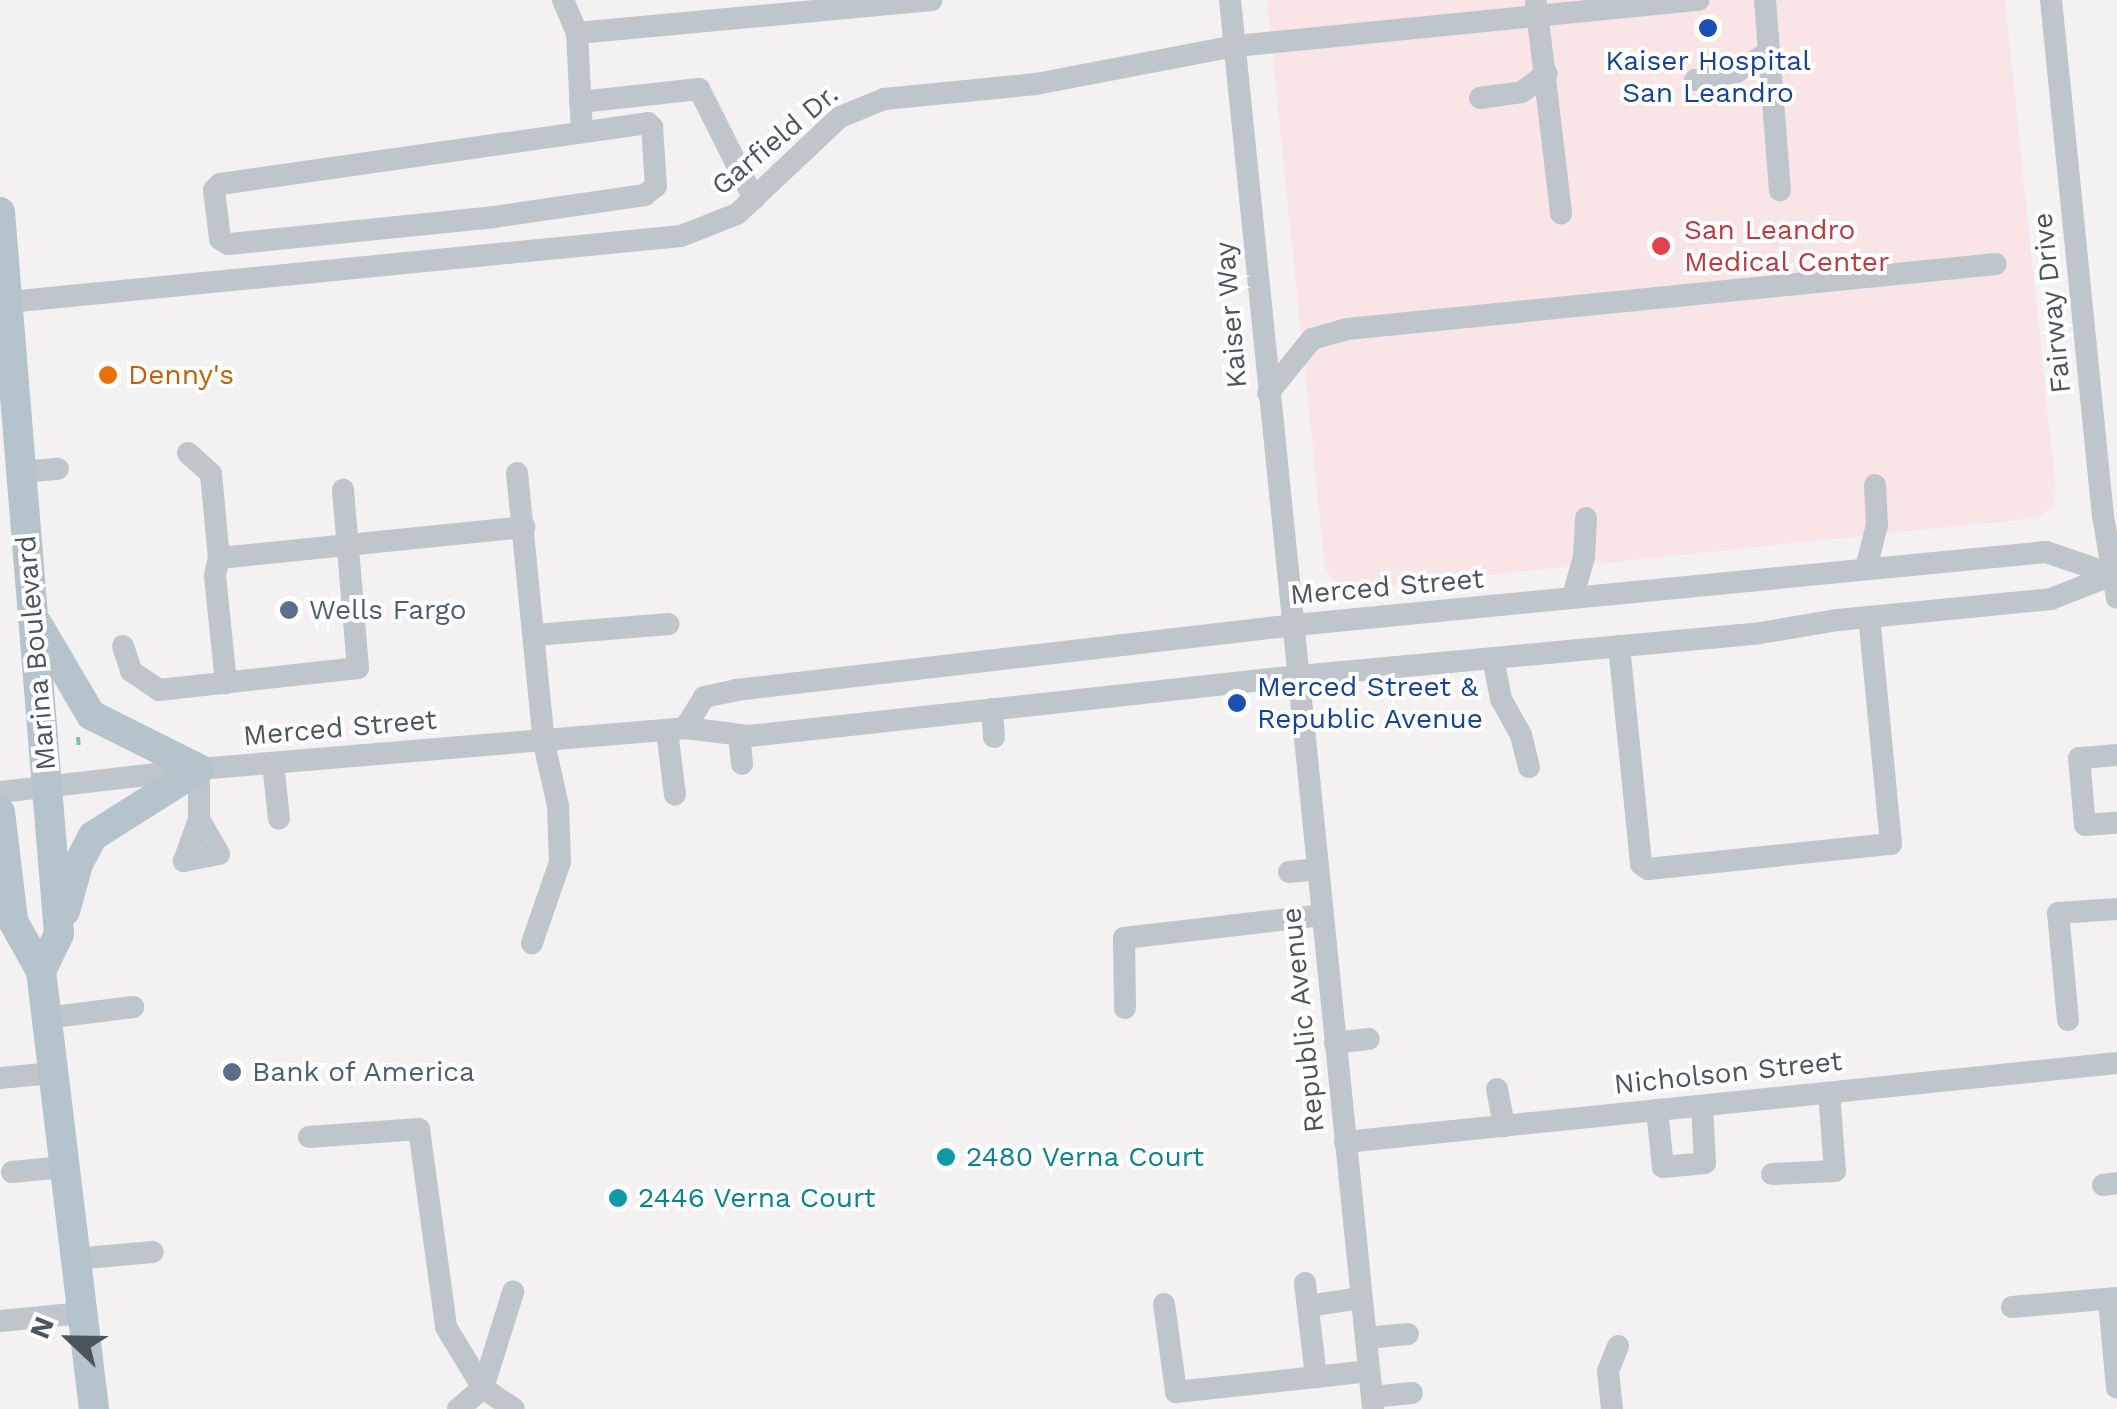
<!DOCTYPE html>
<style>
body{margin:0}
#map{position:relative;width:2117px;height:1409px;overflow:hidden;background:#f3f1f1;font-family:"Work Sans",sans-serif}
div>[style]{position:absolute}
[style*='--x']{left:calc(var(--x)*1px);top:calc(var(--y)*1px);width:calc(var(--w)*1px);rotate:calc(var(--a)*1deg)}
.medical>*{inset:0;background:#f9e5e6}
.path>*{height:4px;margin-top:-2px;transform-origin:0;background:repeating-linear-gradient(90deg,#81c59c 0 8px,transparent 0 13px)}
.minor>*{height:22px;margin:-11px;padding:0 11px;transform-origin:11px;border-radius:11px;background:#bec6cc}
.major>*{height:30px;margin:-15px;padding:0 15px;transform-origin:15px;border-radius:15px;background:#b4c3cc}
.dots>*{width:28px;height:28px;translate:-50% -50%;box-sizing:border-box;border:5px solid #fff;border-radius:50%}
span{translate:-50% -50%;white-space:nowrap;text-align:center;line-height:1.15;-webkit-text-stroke:8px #fff;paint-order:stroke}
.transit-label{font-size:28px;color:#164399}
.left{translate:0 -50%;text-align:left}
.street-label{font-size:28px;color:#4b565c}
.health-label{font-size:28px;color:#be3a42}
.food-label{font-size:28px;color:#c56008}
.service-label{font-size:28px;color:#4e5e75}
.culture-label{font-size:28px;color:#0d838f}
.north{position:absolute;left:20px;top:1289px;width:100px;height:100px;-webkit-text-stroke:8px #fff;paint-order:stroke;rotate:292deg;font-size:28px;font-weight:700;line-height:40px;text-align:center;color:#4b565c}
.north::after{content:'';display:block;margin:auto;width:35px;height:45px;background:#4b565c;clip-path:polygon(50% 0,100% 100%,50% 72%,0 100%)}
</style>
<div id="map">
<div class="medical">
<i style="clip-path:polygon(1267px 0,2005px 0,2056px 491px,2054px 506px,2036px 518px,1354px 589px,1335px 583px,1325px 568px)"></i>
</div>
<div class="path">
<i style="--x:78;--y:737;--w:13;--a:86"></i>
</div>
<div class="minor">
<i style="--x:563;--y:0;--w:36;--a:67"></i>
<i style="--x:1230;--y:0;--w:1416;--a:84.2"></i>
<i style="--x:1765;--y:0;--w:191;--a:85.5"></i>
<i style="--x:2051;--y:0;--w:519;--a:84.25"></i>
<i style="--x:2103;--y:516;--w:83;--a:80.3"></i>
<i style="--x:1536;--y:3;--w:212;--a:83.2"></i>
<i style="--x:1695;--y:80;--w:42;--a:-11"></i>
<i style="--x:1736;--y:72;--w:35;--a:-31"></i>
<i style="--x:1480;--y:98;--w:42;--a:-8.1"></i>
<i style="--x:1522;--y:92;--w:31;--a:-37"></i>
<i style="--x:580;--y:102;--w:120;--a:-6.2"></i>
<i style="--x:699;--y:89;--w:123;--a:63.4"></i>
<i style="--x:648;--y:123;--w:6;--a:45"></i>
<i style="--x:652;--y:127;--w:59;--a:86.1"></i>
<i style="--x:656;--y:186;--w:14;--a:141"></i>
<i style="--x:645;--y:195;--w:152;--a:171.7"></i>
<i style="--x:495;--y:217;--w:268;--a:174.2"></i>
<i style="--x:228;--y:244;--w:9;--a:-148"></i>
<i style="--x:220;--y:239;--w:49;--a:-97"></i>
<i style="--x:214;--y:190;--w:8;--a:-45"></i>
<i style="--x:220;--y:184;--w:432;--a:-8.1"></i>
<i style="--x:582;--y:132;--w:99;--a:-92.9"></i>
<i style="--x:577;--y:33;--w:356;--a:-5.3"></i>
<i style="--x:9;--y:302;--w:675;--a:-5.61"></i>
<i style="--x:681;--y:236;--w:60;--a:-21.4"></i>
<i style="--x:737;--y:214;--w:141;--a:-43.3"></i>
<i style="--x:840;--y:117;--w:48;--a:-22.2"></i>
<i style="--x:884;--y:99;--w:153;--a:-5.6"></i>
<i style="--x:1036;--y:84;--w:204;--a:-10.8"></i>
<i style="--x:1236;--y:46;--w:465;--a:-5.7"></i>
<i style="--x:1268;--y:393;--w:70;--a:-50.8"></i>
<i style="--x:1312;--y:339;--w:36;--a:-16"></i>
<i style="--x:1347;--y:329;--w:652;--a:-5.72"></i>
<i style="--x:188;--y:453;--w:31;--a:42"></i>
<i style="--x:211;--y:474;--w:84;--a:84.6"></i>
<i style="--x:219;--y:558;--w:18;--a:103"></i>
<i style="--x:215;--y:576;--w:108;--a:84.1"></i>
<i style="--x:21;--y:472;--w:37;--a:-5"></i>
<i style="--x:517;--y:473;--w:271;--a:84.3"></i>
<i style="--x:544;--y:743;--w:65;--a:77.5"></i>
<i style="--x:558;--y:806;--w:56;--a:88"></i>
<i style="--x:560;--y:862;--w:86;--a:109.1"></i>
<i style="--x:219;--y:558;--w:307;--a:-5.8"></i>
<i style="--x:1866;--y:568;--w:44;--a:-75.7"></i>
<i style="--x:1877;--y:525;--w:40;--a:-92.9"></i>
<i style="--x:1573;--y:596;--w:41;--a:-74.2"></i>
<i style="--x:1584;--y:557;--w:39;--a:-87"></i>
<i style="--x:535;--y:635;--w:134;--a:-4.7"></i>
<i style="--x:123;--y:646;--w:26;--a:72"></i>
<i style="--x:131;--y:671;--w:34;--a:34"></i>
<i style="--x:159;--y:690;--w:200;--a:-6.3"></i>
<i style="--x:358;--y:668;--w:179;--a:-94.8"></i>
<i style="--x:1619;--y:646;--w:219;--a:84.2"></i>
<i style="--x:1641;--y:864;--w:9;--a:36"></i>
<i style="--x:1648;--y:869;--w:244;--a:-5.9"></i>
<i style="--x:1891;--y:844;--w:228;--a:-95.5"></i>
<i style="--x:1493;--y:658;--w:42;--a:79"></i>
<i style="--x:1501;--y:699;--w:41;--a:60.9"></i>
<i style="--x:1521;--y:735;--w:33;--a:76"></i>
<i style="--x:992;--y:709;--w:28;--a:86"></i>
<i style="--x:685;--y:728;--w:36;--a:-58"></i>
<i style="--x:704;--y:697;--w:33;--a:-12"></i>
<i style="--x:736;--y:690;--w:563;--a:-6.63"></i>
<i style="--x:1295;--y:625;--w:755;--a:-5.55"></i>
<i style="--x:2046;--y:552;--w:69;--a:18.7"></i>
<i style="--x:667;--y:731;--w:64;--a:82.9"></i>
<i style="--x:739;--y:735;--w:29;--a:84"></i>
<i style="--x:2117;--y:755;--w:38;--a:175"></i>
<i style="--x:2079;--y:758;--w:67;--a:84.9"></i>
<i style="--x:2085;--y:825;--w:32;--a:-4"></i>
<i style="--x:273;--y:763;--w:56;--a:83.9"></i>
<i style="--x:0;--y:792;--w:200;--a:-6.6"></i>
<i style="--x:199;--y:769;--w:488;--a:-4.8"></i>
<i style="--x:685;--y:728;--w:64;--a:7.1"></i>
<i style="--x:749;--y:736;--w:553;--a:-6.23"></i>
<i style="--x:1299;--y:676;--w:463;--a:-5.3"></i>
<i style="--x:1760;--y:633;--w:79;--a:-9.5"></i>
<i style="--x:1838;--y:620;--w:214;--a:-5.6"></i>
<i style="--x:2051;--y:599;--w:71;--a:-21.5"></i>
<i style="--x:199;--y:819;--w:40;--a:60.3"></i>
<i style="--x:219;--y:854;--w:36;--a:169"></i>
<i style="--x:184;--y:861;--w:45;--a:-70.3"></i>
<i style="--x:199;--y:819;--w:50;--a:-90"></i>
<i style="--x:1289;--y:872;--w:29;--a:-6"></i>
<i style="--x:1125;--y:1008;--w:70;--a:-90.8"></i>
<i style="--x:1124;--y:938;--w:199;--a:-6.6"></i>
<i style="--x:45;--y:1018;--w:89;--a:-7.1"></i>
<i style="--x:2068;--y:1020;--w:107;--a:-95.3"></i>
<i style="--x:2058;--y:913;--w:59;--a:-3.9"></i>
<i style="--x:1335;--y:1043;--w:34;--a:-7"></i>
<i style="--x:0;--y:1078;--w:53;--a:-5.4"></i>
<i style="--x:1497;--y:1089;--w:38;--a:79"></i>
<i style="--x:1657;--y:1110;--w:57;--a:84"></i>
<i style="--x:1663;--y:1167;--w:42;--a:-5.4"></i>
<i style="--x:1705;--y:1163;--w:57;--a:-93"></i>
<i style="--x:309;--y:1137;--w:110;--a:-4.2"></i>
<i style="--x:419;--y:1129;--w:200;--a:82.2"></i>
<i style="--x:446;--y:1327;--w:71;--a:58.8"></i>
<i style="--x:483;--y:1388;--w:37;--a:34"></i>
<i style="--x:1345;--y:1142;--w:776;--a:-5.84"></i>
<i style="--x:12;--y:1172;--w:52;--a:-5.5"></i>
<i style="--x:1772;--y:1174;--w:63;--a:-2.7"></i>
<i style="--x:1835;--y:1171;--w:78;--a:-94.4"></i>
<i style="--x:2103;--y:1185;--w:14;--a:-8"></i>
<i style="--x:74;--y:1259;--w:79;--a:-5.1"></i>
<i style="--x:1305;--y:1283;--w:95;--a:83.3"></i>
<i style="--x:1316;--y:1377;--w:53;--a:-6.5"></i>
<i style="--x:2109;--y:1299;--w:89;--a:84.9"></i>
<i style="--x:1164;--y:1304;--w:89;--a:82.2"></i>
<i style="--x:1176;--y:1392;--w:141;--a:-6.1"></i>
<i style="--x:1308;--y:1306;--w:54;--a:-8.6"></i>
<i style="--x:2012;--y:1307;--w:105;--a:-4.9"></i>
<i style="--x:0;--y:1321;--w:82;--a:-5.6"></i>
<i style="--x:1366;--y:1338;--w:42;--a:-5.4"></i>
<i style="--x:1372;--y:1397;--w:40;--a:-5.7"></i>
<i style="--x:458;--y:1409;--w:33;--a:-40"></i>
<i style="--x:483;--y:1388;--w:101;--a:-72.6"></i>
<i style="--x:1612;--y:1409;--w:38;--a:-96"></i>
<i style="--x:1608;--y:1371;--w:27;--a:-68"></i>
</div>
<div class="major">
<i style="--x:0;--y:212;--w:724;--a:85.33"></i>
<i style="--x:59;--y:934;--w:41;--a:115.9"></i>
<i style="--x:38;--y:625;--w:104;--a:59.5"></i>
<i style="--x:91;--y:715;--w:121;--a:26.6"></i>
<i style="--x:0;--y:812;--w:109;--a:83.1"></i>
<i style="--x:0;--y:898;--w:84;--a:60.7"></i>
<i style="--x:41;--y:971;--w:441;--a:83.1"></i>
<i style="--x:65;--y:911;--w:49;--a:-74.5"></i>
<i style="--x:78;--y:864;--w:32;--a:-62"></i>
<i style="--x:93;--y:836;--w:125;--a:-32.3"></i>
</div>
<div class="dots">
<i style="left:1708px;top:28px;background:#1a4fb4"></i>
<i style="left:1661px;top:246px;background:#e0444e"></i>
<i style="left:108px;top:375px;background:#e8710a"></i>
<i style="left:289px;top:610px;background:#5c6f8a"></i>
<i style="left:1237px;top:703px;background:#1a4fb4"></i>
<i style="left:232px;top:1072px;background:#5c6f8a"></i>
<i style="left:946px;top:1157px;background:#0f9aa8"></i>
<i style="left:618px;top:1198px;background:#0f9aa8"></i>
</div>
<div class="transit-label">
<span style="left:1708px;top:77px">Kaiser Hospital<br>San Leandro</span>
<span class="left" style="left:1257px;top:703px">Merced Street &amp;<br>Republic Avenue</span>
</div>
<div class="street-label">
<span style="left:775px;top:140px;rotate:-40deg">Garfield Dr.</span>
<span style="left:2052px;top:303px;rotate:-96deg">Fairway Drive</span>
<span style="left:1231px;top:315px;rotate:-95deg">Kaiser Way</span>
<span style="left:1387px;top:587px;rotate:-5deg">Merced Street</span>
<span style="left:36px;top:653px;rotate:-95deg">Marina Boulevard</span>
<span style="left:340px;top:728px;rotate:-5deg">Merced Street</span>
<span style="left:1303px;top:1020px;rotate:-96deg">Republic Avenue</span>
<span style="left:1728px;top:1073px;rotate:-6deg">Nicholson Street</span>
</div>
<div class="health-label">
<span class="left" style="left:1684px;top:246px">San Leandro<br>Medical Center</span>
</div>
<div class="food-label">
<span class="left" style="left:128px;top:375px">Denny's</span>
</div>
<div class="service-label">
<span class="left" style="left:309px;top:610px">Wells Fargo</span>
<span class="left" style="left:252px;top:1072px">Bank of America</span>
</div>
<div class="culture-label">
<span class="left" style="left:966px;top:1157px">2480 Verna Court</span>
<span class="left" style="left:638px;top:1198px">2446 Verna Court</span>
</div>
<div class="north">N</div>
</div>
